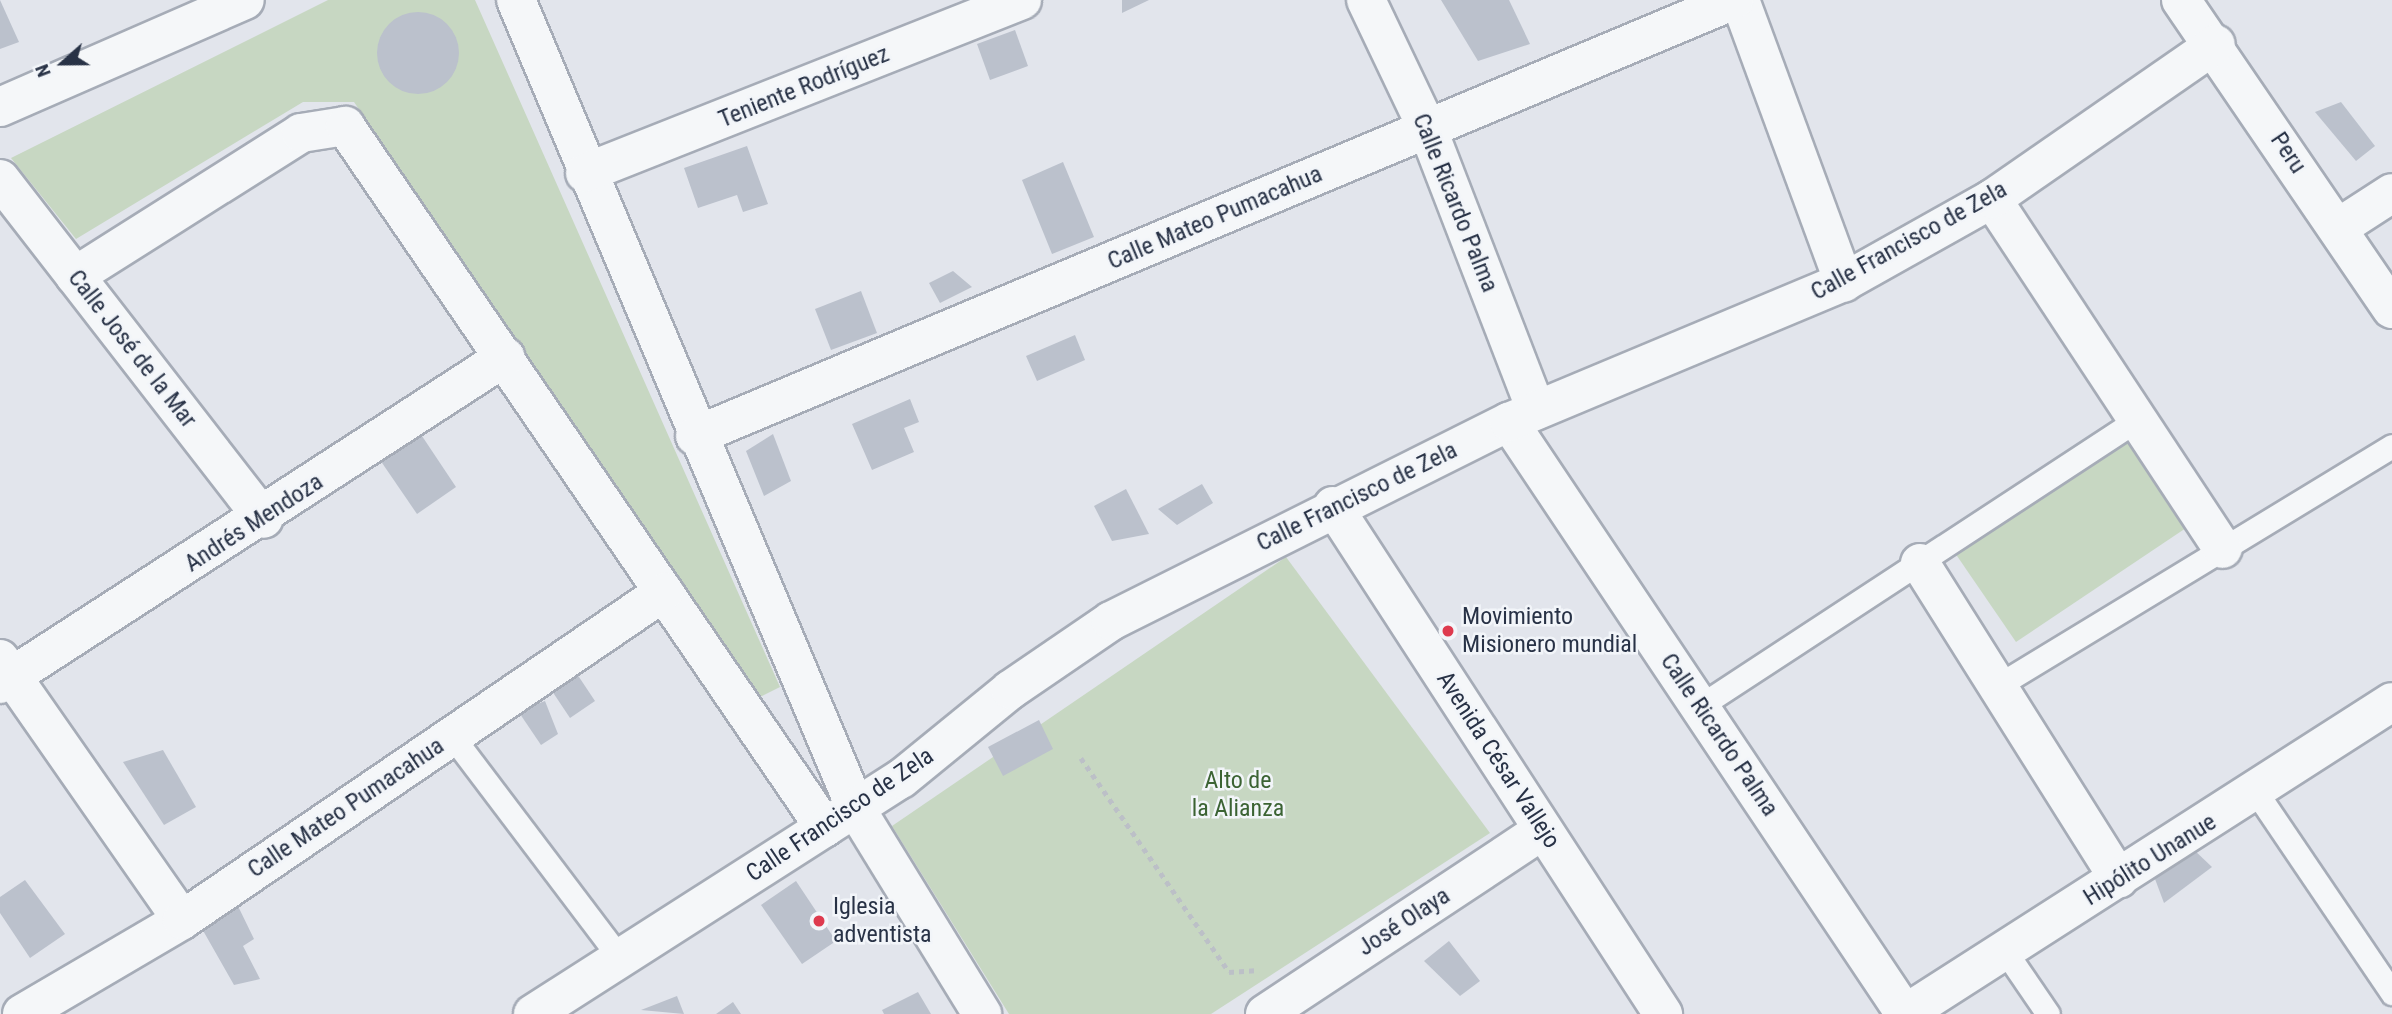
<!DOCTYPE html>
<meta charset="utf-8">
<style>
body{margin:0}
#map{position:relative;width:2392px;height:1014px;overflow:hidden;background:#e2e5ec;font-family:"Roboto Condensed",sans-serif}
div>[style]{position:absolute}
[style*='--x']{left:calc(var(--x)*1px);top:calc(var(--y)*1px);width:calc(var(--w)*1px);rotate:calc(var(--a)*1deg)}
.green>*{inset:0;background:#c7d7c2}
.building>*{inset:0;background:#bbc1cc}
.round{border-radius:50%}
.path>*{height:4.5px;margin-top:-2.25px;transform-origin:0;background:repeating-linear-gradient(90deg,#bcc0c7 0 5px,transparent 0 10px)}
.roads{filter:drop-shadow(2px 0 #a6acb7) drop-shadow(-2px 0 #a6acb7) drop-shadow(0 2px #a6acb7) drop-shadow(0 -2px #a6acb7)}
.service>*{height:23px;margin:-11.5px;padding:0 11.5px;transform-origin:11.5px;border-radius:11.5px;background:#f5f7f9}
.minor>*{height:38px;margin:-19px;padding:0 19px;transform-origin:19px;border-radius:19px;background:#f5f7f9}
.dots>*{width:19px;height:19px;translate:-50% -50%;box-sizing:border-box;border:4px solid #f2f5f9;border-radius:50%}
span{translate:-50% -50%;white-space:nowrap;text-align:center;line-height:1.15;-webkit-text-stroke:5px #f2f5f9;paint-order:stroke}
.street-label{font-size:24px;color:#283246}
.poi-label{font-size:24px;color:#283246}
.left{translate:0 -50%;text-align:left}
.park-label{font-size:24px;color:#3b6333}
.north{position:absolute;left:28px;top:28px;width:70px;height:70px;-webkit-text-stroke:5px #f2f5f9;paint-order:stroke;rotate:249deg;font-size:19px;font-weight:700;line-height:28px;text-align:center;color:#283246}
.north::after{content:'';display:block;margin:auto;width:24px;height:32px;background:#283246;clip-path:polygon(50% 0,100% 100%,50% 72%,0 100%)}
</style>
<div id="map">
<div class="green">
<i style="clip-path:polygon(328px 0,475px 0,780px 687px,760px 697px,354px 102px,303px 102px,76px 239px,11px 158px)"></i>
<i style="clip-path:polygon(2131px 434px,2189px 526px,2016px 642px,1955px 553px)"></i>
<i style="clip-path:polygon(1286px 557px,1490px 833px,1211px 1014px,1009px 1014px,892px 826px)"></i>
</div>
<div class="building">
<i style="clip-path:polygon(0 0,19px 42px,0 49px)"></i>
<i style="clip-path:polygon(1122px 0,1149px 0,1122px 13px)"></i>
<i style="clip-path:polygon(1441px 0,1509px 0,1530px 44px,1478px 61px)"></i>
<i class="round" style="left:377px;top:12px;width:82px;height:82px"></i>
<i style="clip-path:polygon(1015px 30px,1028px 66px,990px 80px,977px 44px)"></i>
<i style="clip-path:polygon(2341px 102px,2375px 146px,2356px 161px,2315px 112px)"></i>
<i style="clip-path:polygon(747px 146px,768px 204px,743px 212px,737px 195px,698px 208px,684px 168px)"></i>
<i style="clip-path:polygon(1063px 162px,1094px 237px,1052px 254px,1022px 180px)"></i>
<i style="clip-path:polygon(953px 271px,972px 287px,940px 303px,929px 283px)"></i>
<i style="clip-path:polygon(861px 291px,877px 333px,831px 350px,815px 309px)"></i>
<i style="clip-path:polygon(1075px 335px,1085px 360px,1037px 381px,1026px 356px)"></i>
<i style="clip-path:polygon(910px 399px,919px 422px,904px 428px,914px 452px,872px 470px,852px 424px)"></i>
<i style="clip-path:polygon(418px 430px,456px 487px,417px 514px,378px 457px)"></i>
<i style="clip-path:polygon(773px 434px,791px 481px,764px 496px,746px 451px)"></i>
<i style="clip-path:polygon(1202px 484px,1213px 503px,1177px 525px,1158px 509px)"></i>
<i style="clip-path:polygon(1126px 489px,1149px 534px,1112px 541px,1094px 506px)"></i>
<i style="clip-path:polygon(569px 662px,595px 701px,570px 718px,544px 679px)"></i>
<i style="clip-path:polygon(545px 701px,558px 734px,541px 745px,518px 711px)"></i>
<i style="clip-path:polygon(1039px 720px,1053px 749px,1003px 776px,988px 747px)"></i>
<i style="clip-path:polygon(163px 750px,196px 807px,164px 825px,123px 762px)"></i>
<i style="clip-path:polygon(2192px 848px,2212px 867px,2164px 903px,2152px 871px)"></i>
<i style="clip-path:polygon(25px 880px,65px 934px,30px 958px,0 913px,0 897px)"></i>
<i style="clip-path:polygon(796px 881px,836px 941px,802px 964px,761px 905px)"></i>
<i style="clip-path:polygon(236px 902px,254px 939px,243px 946px,260px 979px,234px 985px,197px 920px)"></i>
<i style="clip-path:polygon(1449px 941px,1480px 981px,1460px 996px,1424px 961px)"></i>
<i style="clip-path:polygon(918px 992px,931px 1014px,884px 1014px,882px 1010px)"></i>
<i style="clip-path:polygon(677px 996px,684px 1014px,641px 1010px)"></i>
<i style="clip-path:polygon(733px 1002px,741px 1014px,716px 1014px)"></i>
</div>
<div class="path">
<i style="--x:1081;--y:758;--w:260;--a:55.3"></i>
<i style="--x:1229;--y:972;--w:30;--a:-4"></i>
</div>
<div class="roads">
<div class="service">
<i style="--x:1994;--y:688;--w:466;--a:-31.3"></i>
<i style="--x:1700;--y:706;--w:524;--a:-33.23"></i>
<i style="--x:452;--y:736;--w:278;--a:52.9"></i>
<i style="--x:2256;--y:792;--w:243;--a:55.9"></i>
<i style="--x:2005;--y:951;--w:76;--a:55.7"></i>
</div>
<div class="minor">
<i style="--x:516;--y:0;--w:878;--a:67.2"></i>
<i style="--x:856;--y:809;--w:241;--a:58.4"></i>
<i style="--x:1366;--y:0;--w:144;--a:64.5"></i>
<i style="--x:1428;--y:130;--w:300;--a:68.9"></i>
<i style="--x:1740;--y:0;--w:301;--a:69.8"></i>
<i style="--x:2181;--y:0;--w:374;--a:55.7"></i>
<i style="--x:0;--y:107;--w:267;--a:-23.6"></i>
<i style="--x:585;--y:173;--w:470;--a:-21.6"></i>
<i style="--x:0;--y:179;--w:430;--a:52.2"></i>
<i style="--x:1992;--y:199;--w:419;--a:56.6"></i>
<i style="--x:2338;--y:228;--w:64;--a:-32.9"></i>
<i style="--x:75;--y:276;--w:267;--a:-32.3"></i>
<i style="--x:301;--y:133;--w:45;--a:-9"></i>
<i style="--x:345;--y:126;--w:850;--a:55.64"></i>
<i style="--x:1509;--y:422;--w:712;--a:56.22"></i>
<i style="--x:695;--y:436;--w:1127;--a:-22.76"></i>
<i style="--x:1333;--y:506;--w:606;--a:56.99"></i>
<i style="--x:1920;--y:563;--w:373;--a:57.8"></i>
<i style="--x:0;--y:659;--w:318;--a:55.1"></i>
<i style="--x:0;--y:684;--w:602;--a:-32.92"></i>
<i style="--x:22;--y:1014;--w:186;--a:-30.4"></i>
<i style="--x:182;--y:920;--w:583;--a:-34.24"></i>
<i style="--x:533;--y:1014;--w:437;--a:-32.6"></i>
<i style="--x:901;--y:779;--w:141;--a:-39.2"></i>
<i style="--x:1010;--y:690;--w:122;--a:-34.3"></i>
<i style="--x:1111;--y:621;--w:445;--a:-26.6"></i>
<i style="--x:1509;--y:422;--w:363;--a:-22.7"></i>
<i style="--x:1844;--y:282;--w:170;--a:-29.3"></i>
<i style="--x:1992;--y:199;--w:272;--a:-34.7"></i>
<i style="--x:1265;--y:1014;--w:333;--a:-33.5"></i>
<i style="--x:1905;--y:1014;--w:578;--a:-32.65"></i>
</div>
</div>
<div class="dots">
<i style="left:1448px;top:631px;background:#de3a4e"></i>
<i style="left:819px;top:921px;background:#de3a4e"></i>
</div>
<div class="street-label">
<span style="left:804px;top:87px;rotate:-22deg">Teniente Rodríguez</span>
<span style="left:2288px;top:153px;rotate:56deg">Peru</span>
<span style="left:1455px;top:203px;rotate:68deg">Calle Ricardo Palma</span>
<span style="left:1215px;top:218px;rotate:-23deg">Calle Mateo Pumacahua</span>
<span style="left:1909px;top:241px;rotate:-29deg">Calle Francisco de Zela</span>
<span style="left:132px;top:349px;rotate:52deg">Calle José de la Mar</span>
<span style="left:1357px;top:497px;rotate:-26deg">Calle Francisco de Zela</span>
<span style="left:254px;top:523px;rotate:-33deg">Andrés Mendoza</span>
<span style="left:1719px;top:735px;rotate:56deg">Calle Ricardo Palma</span>
<span style="left:1498px;top:760px;rotate:57deg">Avenida César Vallejo</span>
<span style="left:346px;top:808px;rotate:-34deg">Calle Mateo Pumacahua</span>
<span style="left:840px;top:815px;rotate:-34deg">Calle Francisco de Zela</span>
<span style="left:2150px;top:860px;rotate:-32deg">Hipólito Unanue</span>
<span style="left:1404px;top:922px;rotate:-33deg">José Olaya</span>
</div>
<div class="poi-label">
<span class="left" style="left:1462px;top:631px">Movimiento<br>Misionero mundial</span>
<span class="left" style="left:833px;top:921px">Iglesia<br>adventista</span>
</div>
<div class="park-label">
<span style="left:1238px;top:795px">Alto de<br>la Alianza</span>
</div>
<div class="north">N</div>
</div>
